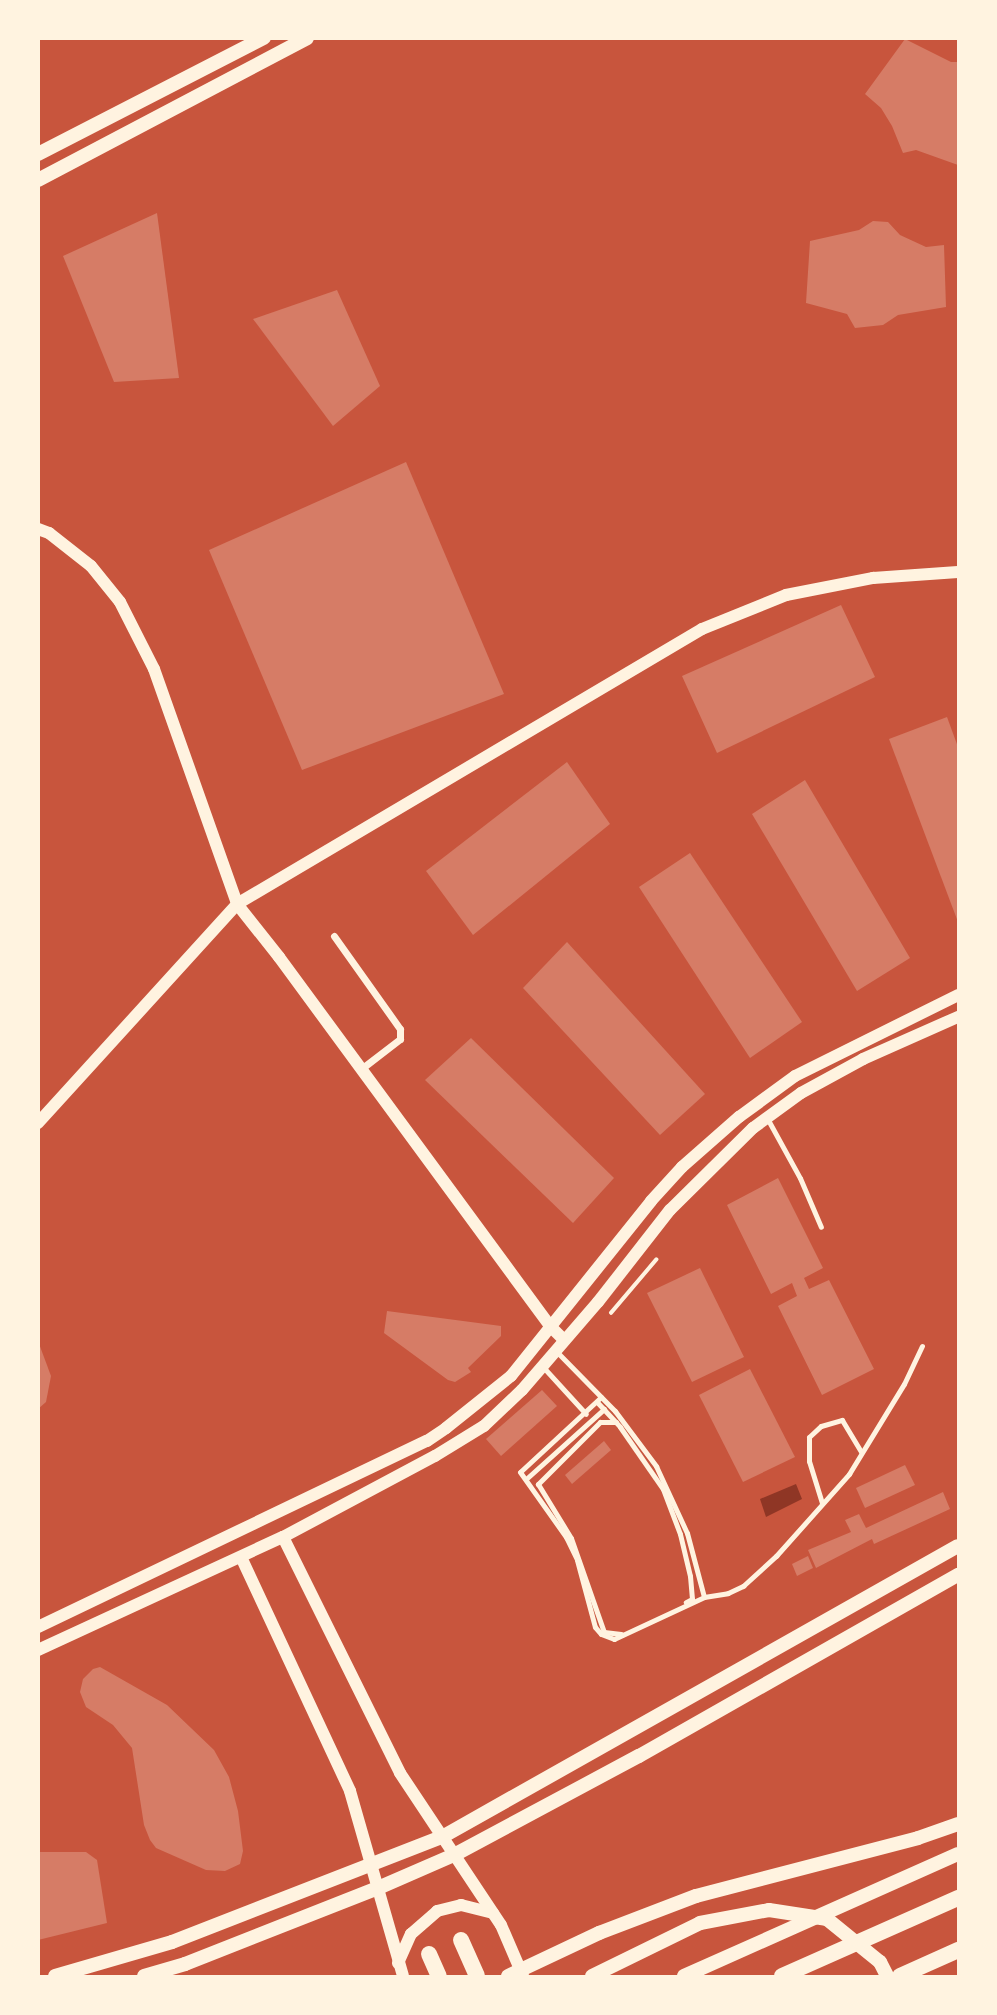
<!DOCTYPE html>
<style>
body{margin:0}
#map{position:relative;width:997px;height:2015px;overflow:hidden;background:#c8553d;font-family:"Source Serif 4",serif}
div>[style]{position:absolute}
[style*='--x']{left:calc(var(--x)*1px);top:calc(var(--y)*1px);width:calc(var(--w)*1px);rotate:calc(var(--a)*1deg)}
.water>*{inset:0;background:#8f3625}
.building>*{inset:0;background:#d67c66}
.path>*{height:3.5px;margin:-1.75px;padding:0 1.75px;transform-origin:1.75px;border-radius:1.75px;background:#fff3e0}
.service>*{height:5px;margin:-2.5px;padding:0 2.5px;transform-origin:2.5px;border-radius:2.5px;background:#fff3e0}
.minor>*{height:7px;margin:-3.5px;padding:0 3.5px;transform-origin:3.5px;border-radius:3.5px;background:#fff3e0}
.tertiary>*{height:12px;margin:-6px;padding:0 6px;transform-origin:6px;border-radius:6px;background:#fff3e0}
.secondary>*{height:14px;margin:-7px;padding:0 7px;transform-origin:7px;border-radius:7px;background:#fff3e0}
.primary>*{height:16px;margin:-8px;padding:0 8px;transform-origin:8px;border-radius:8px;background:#fff3e0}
.trunk>*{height:16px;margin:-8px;padding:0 8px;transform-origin:8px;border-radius:8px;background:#fff3e0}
span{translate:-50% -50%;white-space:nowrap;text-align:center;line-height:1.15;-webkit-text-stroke:5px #fff3e0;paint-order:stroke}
.frame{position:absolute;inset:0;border:40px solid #fff3e0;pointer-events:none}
</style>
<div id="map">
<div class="water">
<i style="clip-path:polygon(796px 1484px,802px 1499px,766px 1517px,760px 1499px)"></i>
</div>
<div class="building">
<i style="clip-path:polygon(905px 39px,951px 62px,958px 62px,958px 165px,916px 150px,903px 153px,892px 126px,881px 108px,865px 94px)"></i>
<i style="clip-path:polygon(157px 213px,179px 378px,114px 382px,63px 256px)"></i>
<i style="clip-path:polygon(873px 221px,888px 222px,900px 235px,926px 247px,944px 245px,946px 307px,898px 315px,883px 325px,855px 328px,847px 314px,806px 303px,810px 241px,859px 230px)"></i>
<i style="clip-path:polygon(337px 290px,380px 386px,333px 426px,253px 319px)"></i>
<i style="clip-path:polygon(406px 462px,504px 694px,302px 770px,209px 550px)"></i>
<i style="clip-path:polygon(841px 605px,875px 677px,717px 753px,682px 676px)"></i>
<i style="clip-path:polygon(947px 717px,958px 747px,958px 922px,889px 739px)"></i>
<i style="clip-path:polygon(567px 762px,610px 824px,473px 935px,426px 871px)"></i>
<i style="clip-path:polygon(805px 780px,910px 958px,857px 991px,752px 814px)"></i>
<i style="clip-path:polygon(690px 853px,802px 1022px,750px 1058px,639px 887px)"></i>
<i style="clip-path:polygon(567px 942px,705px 1094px,660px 1135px,523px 988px)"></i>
<i style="clip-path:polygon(471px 1038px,614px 1178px,573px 1223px,425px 1080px)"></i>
<i style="clip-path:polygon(778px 1178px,823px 1268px,804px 1278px,809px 1289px,829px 1280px,874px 1369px,822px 1395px,778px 1306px,797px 1296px,792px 1283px,771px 1294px,727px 1205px)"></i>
<i style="clip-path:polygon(700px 1268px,744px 1357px,692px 1382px,647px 1293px)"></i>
<i style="clip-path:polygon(387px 1311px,501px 1326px,501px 1336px,468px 1368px,471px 1372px,455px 1382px,448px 1380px,384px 1333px)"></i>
<i style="clip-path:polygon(38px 1341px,51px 1376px,46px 1402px,38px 1409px)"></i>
<i style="clip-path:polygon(750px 1369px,795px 1457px,743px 1482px,699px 1395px)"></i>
<i style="clip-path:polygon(542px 1390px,557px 1406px,501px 1456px,486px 1439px)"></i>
<i style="clip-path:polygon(604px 1441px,611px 1450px,572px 1484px,565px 1475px)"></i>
<i style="clip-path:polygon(905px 1465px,915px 1485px,865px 1508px,856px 1488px)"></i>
<i style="clip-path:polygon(943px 1492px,950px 1509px,874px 1544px,872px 1539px,816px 1568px,808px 1550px,851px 1532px,845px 1520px,859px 1514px,866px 1528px)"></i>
<i style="clip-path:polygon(808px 1556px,813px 1568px,797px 1576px,792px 1564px)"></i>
<i style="clip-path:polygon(100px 1667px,167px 1705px,214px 1750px,229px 1777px,238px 1811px,243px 1851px,240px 1864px,225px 1871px,206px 1870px,156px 1848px,150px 1840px,144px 1825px,132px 1748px,113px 1725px,86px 1707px,80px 1692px,83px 1679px,93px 1669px)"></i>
<i style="clip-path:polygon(38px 1852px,86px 1852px,97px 1860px,107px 1923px,38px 1940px)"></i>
</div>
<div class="path">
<i style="--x:611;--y:1313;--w:70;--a:-49.7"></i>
</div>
<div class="service">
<i style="--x:767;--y:1118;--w:68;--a:61.2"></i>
<i style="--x:800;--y:1178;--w:53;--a:66.8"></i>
<i style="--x:557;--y:1352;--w:83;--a:45.5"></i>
<i style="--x:615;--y:1411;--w:69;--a:53.3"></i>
<i style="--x:656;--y:1466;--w:74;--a:65.2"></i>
<i style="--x:687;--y:1533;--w:66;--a:75.1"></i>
<i style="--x:544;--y:1368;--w:62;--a:47.6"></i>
<i style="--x:601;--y:1397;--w:110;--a:137.2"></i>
<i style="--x:520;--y:1472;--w:80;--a:54.7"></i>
<i style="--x:566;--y:1537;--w:25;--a:64"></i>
<i style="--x:577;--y:1560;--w:69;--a:75"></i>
<i style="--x:595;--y:1627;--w:9;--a:49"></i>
<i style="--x:601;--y:1634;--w:14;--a:21"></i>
<i style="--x:614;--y:1639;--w:99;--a:-25"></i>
<i style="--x:704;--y:1597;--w:24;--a:-9"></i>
<i style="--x:728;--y:1593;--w:17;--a:-25"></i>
<i style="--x:743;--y:1586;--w:45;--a:-42.3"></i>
<i style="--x:776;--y:1556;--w:110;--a:-48.3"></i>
<i style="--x:849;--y:1474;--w:105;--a:-58.6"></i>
<i style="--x:904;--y:1384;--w:42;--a:-64.7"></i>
<i style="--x:597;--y:1402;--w:34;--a:47"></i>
<i style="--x:620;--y:1427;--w:75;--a:55.3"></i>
<i style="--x:663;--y:1489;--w:48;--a:69.3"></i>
<i style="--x:680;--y:1534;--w:43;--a:76.6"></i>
<i style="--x:690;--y:1576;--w:23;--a:85"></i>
<i style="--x:692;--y:1599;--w:7;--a:153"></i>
<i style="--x:616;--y:1422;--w:16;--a:180"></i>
<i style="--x:600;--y:1422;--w:88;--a:135"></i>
<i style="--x:538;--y:1484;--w:63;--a:58.6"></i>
<i style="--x:571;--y:1538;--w:100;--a:70.7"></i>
<i style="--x:604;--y:1632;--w:17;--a:7"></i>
<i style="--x:526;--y:1479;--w:105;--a:-41.9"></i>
<i style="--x:822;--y:1503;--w:44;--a:-107.2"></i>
<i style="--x:809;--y:1461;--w:24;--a:-90"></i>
<i style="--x:809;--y:1437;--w:16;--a:-43"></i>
<i style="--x:821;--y:1426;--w:22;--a:-16"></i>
<i style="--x:842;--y:1420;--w:37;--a:59"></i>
</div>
<div class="minor">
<i style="--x:334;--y:936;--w:114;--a:54.6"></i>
<i style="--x:400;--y:1029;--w:10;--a:90"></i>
<i style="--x:400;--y:1039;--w:49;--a:142.4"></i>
</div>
<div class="tertiary">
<i style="--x:38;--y:529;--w:12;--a:20"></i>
<i style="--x:49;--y:533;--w:53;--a:38.2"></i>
<i style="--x:91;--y:566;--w:46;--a:51.1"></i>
<i style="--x:120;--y:602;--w:75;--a:63.1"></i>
<i style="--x:154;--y:669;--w:249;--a:70.5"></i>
<i style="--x:237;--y:904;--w:68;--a:51.6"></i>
<i style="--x:279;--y:957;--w:456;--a:53.7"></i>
<i style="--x:549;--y:1325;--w:21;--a:45"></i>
<i style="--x:38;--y:1123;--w:296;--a:-47.7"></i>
<i style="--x:237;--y:904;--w:540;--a:-30.6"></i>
<i style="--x:702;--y:629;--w:91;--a:-22"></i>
<i style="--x:786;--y:595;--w:89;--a:-11.1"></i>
<i style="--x:873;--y:578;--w:85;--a:-4"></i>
<i style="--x:283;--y:1537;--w:263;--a:63.6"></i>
<i style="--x:400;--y:1773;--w:182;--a:56.4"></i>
<i style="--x:501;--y:1925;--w:56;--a:66.7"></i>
<i style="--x:241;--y:1557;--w:258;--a:65"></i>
<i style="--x:350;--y:1791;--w:192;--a:74"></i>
<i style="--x:38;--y:1627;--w:431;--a:-25.6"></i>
<i style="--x:427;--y:1441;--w:23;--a:-34"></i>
<i style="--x:446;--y:1428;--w:83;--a:-38.7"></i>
<i style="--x:511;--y:1376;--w:224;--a:-51.3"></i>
<i style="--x:651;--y:1201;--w:46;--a:-47.6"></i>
<i style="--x:682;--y:1167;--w:76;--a:-41.3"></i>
<i style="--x:739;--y:1117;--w:69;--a:-36.2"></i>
<i style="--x:795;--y:1076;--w:182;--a:-26.4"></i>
<i style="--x:38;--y:1650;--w:270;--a:-24.8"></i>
<i style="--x:283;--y:1537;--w:172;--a:-28.1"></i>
<i style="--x:435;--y:1456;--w:57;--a:-31.5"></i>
<i style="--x:484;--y:1426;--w:52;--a:-43.5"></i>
<i style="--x:522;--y:1390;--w:116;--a:-49.2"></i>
<i style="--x:598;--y:1302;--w:117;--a:-52"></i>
<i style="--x:670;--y:1210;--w:117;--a:-44.7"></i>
<i style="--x:753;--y:1128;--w:59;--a:-36.1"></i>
<i style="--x:801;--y:1093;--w:71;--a:-28.7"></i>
<i style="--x:863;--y:1059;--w:104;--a:-23.9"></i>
<i style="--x:398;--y:1963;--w:32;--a:-66"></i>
<i style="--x:411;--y:1934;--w:35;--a:-41"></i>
<i style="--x:437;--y:1911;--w:25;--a:-14"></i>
<i style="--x:461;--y:1905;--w:33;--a:14"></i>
</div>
<div class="secondary">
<i style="--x:38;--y:154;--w:254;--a:-27.2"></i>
<i style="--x:38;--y:180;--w:304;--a:-27.8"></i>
<i style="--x:55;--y:1976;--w:122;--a:-16.2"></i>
<i style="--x:172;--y:1942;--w:290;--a:-21.3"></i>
<i style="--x:442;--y:1837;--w:592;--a:-29.42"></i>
<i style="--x:144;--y:1976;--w:43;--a:-16.3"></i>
<i style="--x:185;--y:1964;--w:207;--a:-21.5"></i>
<i style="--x:378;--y:1888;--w:83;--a:-23.5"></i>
<i style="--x:454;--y:1855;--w:210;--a:-28.2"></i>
<i style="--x:639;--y:1756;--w:367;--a:-29.6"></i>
<i style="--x:508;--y:1976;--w:101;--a:-25.3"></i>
<i style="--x:599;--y:1933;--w:104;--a:-20.9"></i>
<i style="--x:696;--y:1896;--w:229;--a:-14.6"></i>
<i style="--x:918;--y:1838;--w:42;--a:-19.3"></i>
<i style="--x:592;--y:1976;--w:120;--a:-26.1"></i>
<i style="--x:700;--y:1923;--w:70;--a:-10.7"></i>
<i style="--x:769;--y:1910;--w:59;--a:8.8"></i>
<i style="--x:827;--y:1919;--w:68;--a:39.1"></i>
<i style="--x:880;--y:1962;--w:16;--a:63"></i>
<i style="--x:684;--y:1976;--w:300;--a:-24"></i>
</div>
<div class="primary">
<i style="--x:461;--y:1940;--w:39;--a:66"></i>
<i style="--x:429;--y:1954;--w:24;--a:66"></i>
</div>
<div class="trunk">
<i style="--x:782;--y:1976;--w:193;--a:-23.9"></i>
<i style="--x:900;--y:1976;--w:64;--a:-24.1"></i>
</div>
<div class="frame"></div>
</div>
